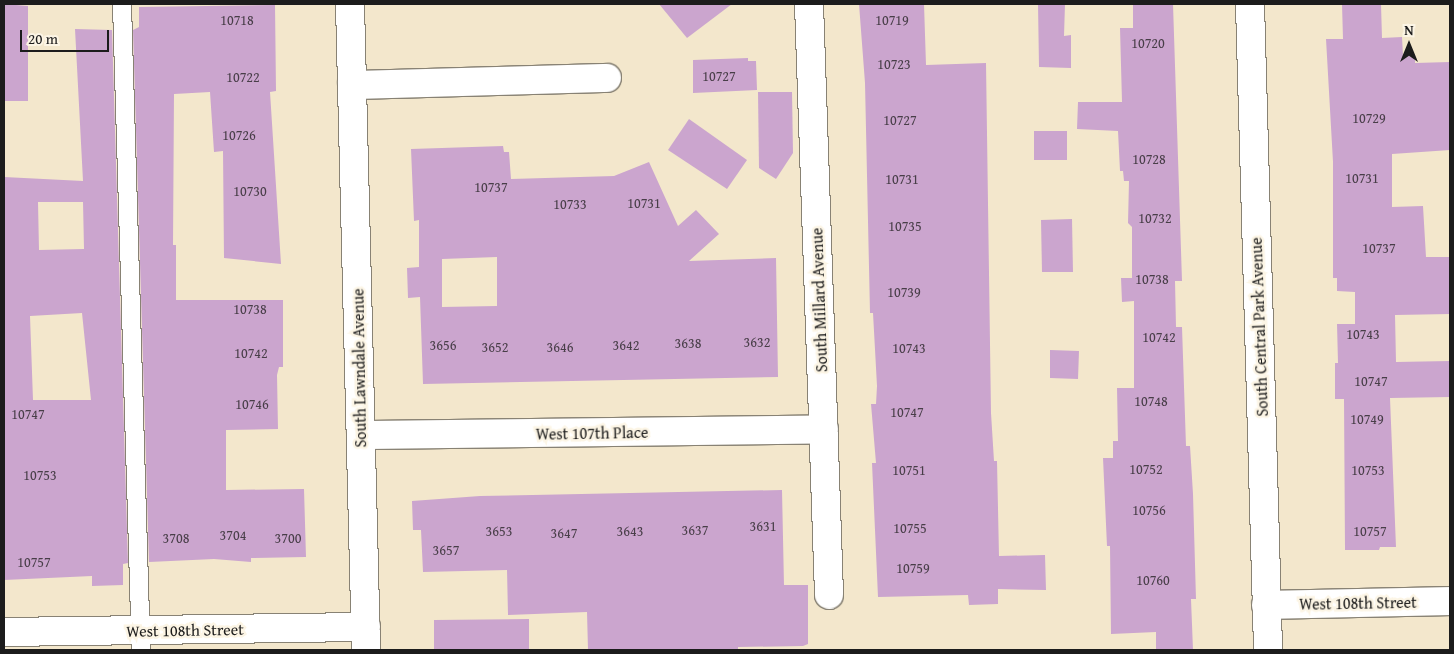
<!DOCTYPE html>
<style>
body{margin:0}
#map{position:relative;width:1454px;height:654px;overflow:hidden;background:#f3e7cc;font-family:"Gentium Book Plus",serif}
div>[style]{position:absolute}
[style*='--x']{left:calc(var(--x)*1px);top:calc(var(--y)*1px);width:calc(var(--w)*1px);rotate:calc(var(--a)*1deg)}
.building>*{inset:0;background:#cba5ce}
.roads{filter:drop-shadow(1px 0 #888274) drop-shadow(-1px 0 #888274) drop-shadow(0 1px #888274) drop-shadow(0 -1px #888274)}
.lane>*{height:18px;margin:-9px;padding:0 9px;transform-origin:9px;border-radius:9px;background:#fff}
.street>*{height:28px;margin:-14px;padding:0 14px;transform-origin:14px;border-radius:14px;background:#fff}
span{translate:-50% -50%;white-space:nowrap;text-align:center;line-height:1.15;-webkit-text-stroke:5px #fcf5e5;paint-order:stroke}
.number-label{font-size:14px;color:#483e48}
.number-label span{-webkit-text-stroke-width:0}
.street-label{font-size:16px;color:#1c1c1c}
.frame{position:absolute;inset:0;border:5px solid #1c1c1c;pointer-events:none}
.north{position:absolute;left:1384px;top:20px;width:50px;height:50px;-webkit-text-stroke:4px #fcf5e5;paint-order:stroke;rotate:0deg;font-size:14px;font-weight:700;line-height:20px;text-align:center;color:#1c1c1c}
.north::after{content:'';display:block;margin:auto;width:18px;height:22px;background:#1c1c1c;clip-path:polygon(50% 0,100% 100%,50% 72%,0 100%)}
.scale{position:absolute;left:20px;top:30px;width:89px;height:22px;box-sizing:border-box;border:2px solid #1c1c1c;border-top:0;padding-left:6px;font-size:15px;line-height:18px;white-space:nowrap;color:#1c1c1c;-webkit-text-stroke:4px #fcf5e5;paint-order:stroke}
</style>
<div id="map">
<div class="building">
<i style="clip-path:polygon(4px 4px,28px 6px,28px 101px,4px 101px)"></i>
<i style="clip-path:polygon(659px 4px,732px 4px,687px 38px)"></i>
<i style="clip-path:polygon(859px 4px,924px 4px,926px 65px,986px 63px,991px 413px,994px 461px,997px 461px,999px 556px,1045px 555px,1046px 590px,998px 589px,998px 604px,969px 605px,968px 595px,878px 597px,872px 463px,876px 463px,871px 404px,876px 404px,877px 386px,873px 313px,870px 313px,865px 83px)"></i>
<i style="clip-path:polygon(1038px 4px,1065px 4px,1064px 36px,1071px 35px,1071px 68px,1039px 67px)"></i>
<i style="clip-path:polygon(1133px 4px,1173px 4px,1182px 281px,1175px 281px,1176px 327px,1182px 327px,1186px 446px,1190px 446px,1193px 494px,1196px 599px,1191px 599px,1193px 650px,1156px 650px,1156px 632px,1111px 634px,1110px 546px,1107px 546px,1103px 458px,1113px 458px,1113px 441px,1118px 441px,1117px 388px,1134px 388px,1134px 301px,1122px 302px,1121px 278px,1132px 278px,1132px 227px,1128px 223px,1129px 181px,1124px 181px,1123px 171px,1120px 171px,1118px 131px,1077px 129px,1078px 102px,1122px 102px,1120px 28px,1133px 28px)"></i>
<i style="clip-path:polygon(1342px 4px,1381px 4px,1382px 38px,1402px 37px,1403px 56px,1415px 56px,1415px 63px,1450px 62px,1450px 150px,1392px 154px,1392px 207px,1423px 206px,1426px 257px,1450px 257px,1450px 314px,1395px 315px,1396px 362px,1450px 361px,1450px 397px,1390px 398px,1396px 547px,1380px 547px,1379px 550px,1345px 550px,1344px 399px,1335px 399px,1335px 363px,1338px 363px,1337px 324px,1355px 324px,1355px 292px,1337px 291px,1337px 278px,1333px 278px,1333px 162px,1326px 39px,1343px 39px)"></i>
<i style="clip-path:polygon(275px 5px,276px 91px,270px 92px,281px 264px,224px 258px,223px 151px,214px 152px,210px 92px,174px 94px,173px 245px,176px 245px,176px 300px,283px 300px,283px 367px,279px 367px,277px 375px,278px 429px,226px 430px,226px 490px,304px 489px,306px 557px,251px 558px,251px 562px,214px 559px,149px 562px,133px 30px,139px 27px,139px 7px)"></i>
<i style="clip-path:polygon(evenodd,75px 29px,112px 30px,128px 563px,123px 564px,123px 585px,92px 586px,92px 576px,4px 580px,4px 177px,83px 181px,75px 29px,38px 202px,83px 202px,84px 249px,39px 250px,38px 202px,75px 29px,82px 313px,91px 400px,33px 400px,30px 316px,82px 313px)"></i>
<i style="clip-path:polygon(748px 58px,748px 61px,756px 61px,757px 90px,693px 93px,693px 60px)"></i>
<i style="clip-path:polygon(758px 92px,792px 92px,793px 153px,776px 179px,759px 168px)"></i>
<i style="clip-path:polygon(689px 119px,747px 160px,727px 189px,668px 150px)"></i>
<i style="clip-path:polygon(1034px 131px,1067px 131px,1067px 160px,1034px 160px)"></i>
<i style="clip-path:polygon(evenodd,503px 146px,504px 152px,509px 152px,511px 179px,614px 176px,649px 162px,678px 226px,696px 210px,719px 234px,689px 261px,776px 258px,778px 377px,423px 384px,420px 297px,408px 298px,407px 268px,419px 267px,419px 220px,414px 221px,411px 149px,503px 146px,497px 257px,497px 306px,442px 307px,442px 259px,497px 257px)"></i>
<i style="clip-path:polygon(1072px 219px,1073px 272px,1042px 272px,1041px 220px)"></i>
<i style="clip-path:polygon(1050px 350px,1079px 351px,1078px 379px,1050px 378px)"></i>
<i style="clip-path:polygon(782px 490px,784px 585px,808px 585px,808px 644px,803px 646px,738px 647px,738px 650px,588px 650px,587px 612px,508px 615px,507px 570px,423px 572px,421px 530px,413px 530px,412px 501px,480px 496px)"></i>
<i style="clip-path:polygon(529px 619px,529px 650px,434px 650px,434px 620px)"></i>
</div>
<div class="roads">
<div class="lane">
<i style="--x:122;--y:4;--w:646;--a:88.32"></i>
</div>
<div class="street">
<i style="--x:350;--y:4;--w:646;--a:88.58"></i>
<i style="--x:809;--y:4;--w:591;--a:88.06"></i>
<i style="--x:1250;--y:4;--w:646;--a:88.4"></i>
<i style="--x:352;--y:85;--w:255;--a:-1.6"></i>
<i style="--x:361;--y:435;--w:463;--a:-0.7"></i>
<i style="--x:1266;--y:605;--w:184;--a:-1.2"></i>
<i style="--x:4;--y:632;--w:362;--a:-0.8"></i>
</div>
</div>
<div class="number-label">
<span style="left:237px;top:20px">10718</span>
<span style="left:892px;top:20px">10719</span>
<span style="left:1148px;top:43px">10720</span>
<span style="left:894px;top:64px">10723</span>
<span style="left:719px;top:76px">10727</span>
<span style="left:243px;top:77px">10722</span>
<span style="left:1369px;top:118px">10729</span>
<span style="left:900px;top:120px">10727</span>
<span style="left:239px;top:135px">10726</span>
<span style="left:1149px;top:159px">10728</span>
<span style="left:1362px;top:178px">10731</span>
<span style="left:902px;top:179px">10731</span>
<span style="left:491px;top:187px">10737</span>
<span style="left:250px;top:191px">10730</span>
<span style="left:644px;top:203px">10731</span>
<span style="left:570px;top:204px">10733</span>
<span style="left:1155px;top:218px">10732</span>
<span style="left:905px;top:226px">10735</span>
<span style="left:1379px;top:248px">10737</span>
<span style="left:1152px;top:279px">10738</span>
<span style="left:904px;top:292px">10739</span>
<span style="left:250px;top:309px">10738</span>
<span style="left:1363px;top:334px">10743</span>
<span style="left:1159px;top:337px">10742</span>
<span style="left:757px;top:342px">3632</span>
<span style="left:688px;top:343px">3638</span>
<span style="left:443px;top:345px">3656</span>
<span style="left:626px;top:345px">3642</span>
<span style="left:495px;top:347px">3652</span>
<span style="left:560px;top:347px">3646</span>
<span style="left:909px;top:348px">10743</span>
<span style="left:251px;top:353px">10742</span>
<span style="left:1371px;top:381px">10747</span>
<span style="left:1151px;top:401px">10748</span>
<span style="left:252px;top:404px">10746</span>
<span style="left:907px;top:412px">10747</span>
<span style="left:28px;top:414px">10747</span>
<span style="left:1367px;top:419px">10749</span>
<span style="left:1146px;top:469px">10752</span>
<span style="left:909px;top:470px">10751</span>
<span style="left:1368px;top:470px">10753</span>
<span style="left:40px;top:475px">10753</span>
<span style="left:1149px;top:510px">10756</span>
<span style="left:763px;top:526px">3631</span>
<span style="left:910px;top:528px">10755</span>
<span style="left:695px;top:530px">3637</span>
<span style="left:499px;top:531px">3653</span>
<span style="left:630px;top:531px">3643</span>
<span style="left:1370px;top:531px">10757</span>
<span style="left:564px;top:533px">3647</span>
<span style="left:233px;top:535px">3704</span>
<span style="left:176px;top:538px">3708</span>
<span style="left:288px;top:538px">3700</span>
<span style="left:446px;top:550px">3657</span>
<span style="left:34px;top:562px">10757</span>
<span style="left:913px;top:568px">10759</span>
<span style="left:1153px;top:580px">10760</span>
</div>
<div class="street-label">
<span style="left:819px;top:300px;rotate:-92deg">South Millard Avenue</span>
<span style="left:1259px;top:327px;rotate:-92deg">South Central Park Avenue</span>
<span style="left:359px;top:368px;rotate:-91deg">South Lawndale Avenue</span>
<span style="left:592px;top:433px;rotate:-1deg">West 107th Place</span>
<span style="left:1358px;top:603px;rotate:-1deg">West 108th Street</span>
<span style="left:185px;top:630px;rotate:-1deg">West 108th Street</span>
</div>
<div class="frame"></div>
<div class="north">N</div>
<div class="scale">20 m</div>
</div>
